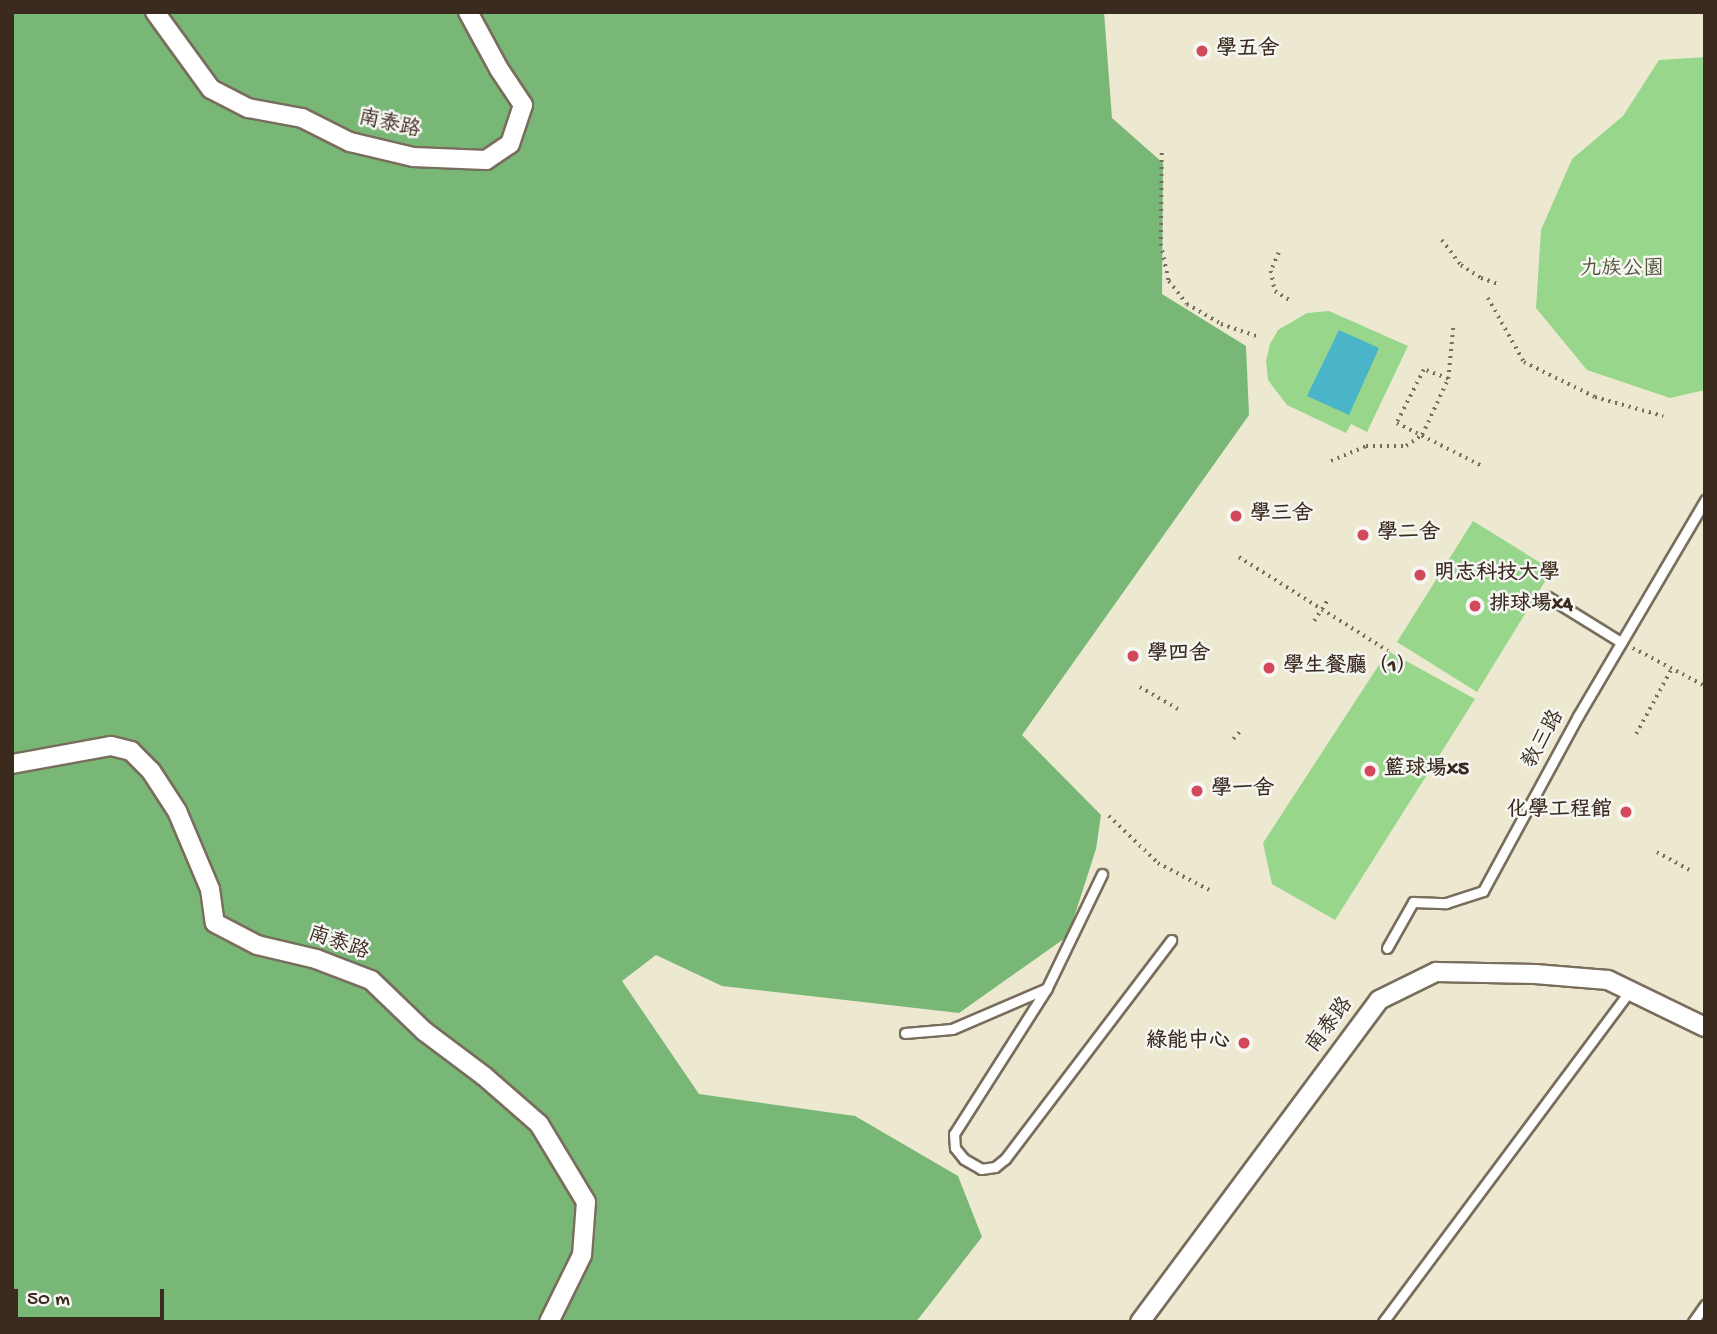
<!DOCTYPE html>
<meta charset="utf-8">
<style>
body{margin:0}
#map{position:relative;width:1717px;height:1334px;overflow:hidden;background:#ede9d1;font-family:"Gochi Hand","LXGW WenKai TC",sans-serif}
div>[style]{position:absolute}
[style*='--x']{left:calc(var(--x)*1px);top:calc(var(--y)*1px);width:calc(var(--w)*1px);rotate:calc(var(--a)*1deg)}
.green>*{inset:0;background:#97d68b}
.forest>*{inset:0;background:#79b777}
.water>*{inset:0;background:#4ab4c8}
.path>*{height:3.5px;margin-top:-1.75px;transform-origin:0;background:repeating-linear-gradient(90deg,#796d5d 0 2px,transparent 0 7px)}
.roads{filter:drop-shadow(2px 0 #796d5d) drop-shadow(-2px 0 #796d5d) drop-shadow(0 2px #796d5d) drop-shadow(0 -2px #796d5d)}
.lane>*{height:9px;margin:-4.5px;padding:0 4.5px;transform-origin:4.5px;border-radius:4.5px;background:#fff}
.street>*{height:18px;margin:-9px;padding:0 9px;transform-origin:9px;border-radius:9px;background:#fff}
.path-bridge>*{height:3.5px;margin-top:-1.75px;transform-origin:0;background:repeating-linear-gradient(90deg,#796d5d 0 2px,transparent 0 7px)}
.dots>*{width:19px;height:19px;translate:-50% -50%;box-sizing:border-box;border:4px solid #f6f6f2;border-radius:50%}
span{translate:-50% -50%;white-space:nowrap;text-align:center;line-height:1.15;-webkit-text-stroke:5px #f6f6f2;paint-order:stroke}
.poi-label{font-size:21px;color:#3b2a1e;font-weight:700}
.left{translate:0 -50%;text-align:left}
.right{translate:-100% -50%;text-align:right}
.street-label{font-size:21px;color:#3b2a1e}
.park-label{font-size:21px;color:#525539}
.frame{position:absolute;inset:0;border:14px solid #3b2a1e;pointer-events:none}
.scale{position:absolute;left:14px;top:1289px;width:150px;height:32px;box-sizing:border-box;border:4px solid #3b2a1e;border-top:0;padding-left:9px;font-size:21px;line-height:24px;white-space:nowrap;color:#3b2a1e;-webkit-text-stroke:5px #f6f6f2;paint-order:stroke}
</style>
<div id="map">
<div class="green">
<i style="clip-path:polygon(1705px 57px,1705px 390px,1670px 398px,1587px 370px,1536px 308px,1541px 230px,1572px 159px,1623px 116px,1659px 60px)"></i>
<i style="clip-path:polygon(1329px 311px,1408px 346px,1367px 432px,1351px 424px,1346px 433px,1287px 405px,1268px 380px,1266px 361px,1270px 344px,1278px 330px,1307px 313px)"></i>
<i style="clip-path:polygon(1473px 521px,1552px 570px,1477px 692px,1397px 642px)"></i>
<i style="clip-path:polygon(1388px 651px,1475px 699px,1335px 920px,1272px 884px,1263px 843px)"></i>
</div>
<div class="forest">
<i style="clip-path:polygon(12px 12px,1104px 12px,1112px 118px,1163px 163px,1162px 294px,1246px 346px,1249px 415px,1022px 735px,1101px 815px,1096px 849px,1068px 936px,959px 1013px,722px 986px,656px 955px,622px 981px,699px 1094px,855px 1116px,958px 1176px,982px 1237px,916px 1322px,12px 1322px)"></i>
</div>
<div class="water">
<i style="clip-path:polygon(1339px 330px,1379px 348px,1349px 415px,1307px 396px)"></i>
</div>
<div class="path">
<i style="--x:1162;--y:153;--w:91;--a:90.6"></i>
<i style="--x:1161;--y:244;--w:38;--a:78"></i>
<i style="--x:1169;--y:281;--w:29;--a:52"></i>
<i style="--x:1187;--y:304;--w:39;--a:30"></i>
<i style="--x:1221;--y:324;--w:40;--a:18.9"></i>
<i style="--x:1442;--y:240;--w:31;--a:53"></i>
<i style="--x:1461;--y:265;--w:24;--a:33"></i>
<i style="--x:1481;--y:278;--w:18;--a:19"></i>
<i style="--x:1279;--y:253;--w:20;--a:114"></i>
<i style="--x:1271;--y:271;--w:20;--a:79"></i>
<i style="--x:1275;--y:291;--w:19;--a:32"></i>
<i style="--x:1488;--y:298;--w:73;--a:60.6"></i>
<i style="--x:1524;--y:362;--w:79;--a:26.2"></i>
<i style="--x:1595;--y:397;--w:71;--a:15.6"></i>
<i style="--x:1448;--y:379;--w:26;--a:-159"></i>
<i style="--x:1424;--y:370;--w:59;--a:117"></i>
<i style="--x:1397;--y:423;--w:95;--a:26.8"></i>
<i style="--x:1331;--y:461;--w:38;--a:-23"></i>
<i style="--x:1366;--y:446;--w:40;--a:0"></i>
<i style="--x:1406;--y:446;--w:19;--a:-35"></i>
<i style="--x:1422;--y:435;--w:62;--a:-65.1"></i>
<i style="--x:1448;--y:379;--w:51;--a:-84.4"></i>
<i style="--x:1239;--y:557;--w:176;--a:32.2"></i>
<i style="--x:1633;--y:648;--w:81;--a:27.8"></i>
<i style="--x:1140;--y:687;--w:44;--a:30.1"></i>
<i style="--x:1636;--y:734;--w:75;--a:-61.4"></i>
<i style="--x:1233;--y:739;--w:13;--a:-48"></i>
<i style="--x:1109;--y:816;--w:68;--a:43.8"></i>
<i style="--x:1158;--y:863;--w:62;--a:27.8"></i>
<i style="--x:1657;--y:852;--w:38;--a:29"></i>
</div>
<div class="roads">
<div class="lane">
<i style="--x:1548;--y:597;--w:86;--a:31.7"></i>
<i style="--x:1102;--y:874;--w:127;--a:115.8"></i>
<i style="--x:1047;--y:988;--w:173;--a:122.5"></i>
<i style="--x:954;--y:1134;--w:14;--a:86"></i>
<i style="--x:955;--y:1148;--w:14;--a:51"></i>
<i style="--x:964;--y:1159;--w:20;--a:30"></i>
<i style="--x:981;--y:1169;--w:14;--a:-8"></i>
<i style="--x:995;--y:1167;--w:13;--a:-39"></i>
<i style="--x:1005;--y:1159;--w:275;--a:-52.8"></i>
<i style="--x:1387;--y:948;--w:53;--a:-60.5"></i>
<i style="--x:1413;--y:902;--w:33;--a:2"></i>
<i style="--x:1446;--y:903;--w:39;--a:-18"></i>
<i style="--x:1483;--y:891;--w:199;--a:-61.5"></i>
<i style="--x:1578;--y:716;--w:251;--a:-59.5"></i>
<i style="--x:905;--y:1033;--w:47;--a:-4.9"></i>
<i style="--x:952;--y:1029;--w:101;--a:-23.3"></i>
<i style="--x:1383;--y:1322;--w:413;--a:-53.3"></i>
<i style="--x:1693;--y:1322;--w:21;--a:-55"></i>
</div>
<div class="street">
<i style="--x:155;--y:12;--w:95;--a:54"></i>
<i style="--x:211;--y:89;--w:42;--a:27.2"></i>
<i style="--x:248;--y:108;--w:55;--a:10.5"></i>
<i style="--x:302;--y:118;--w:54;--a:26.6"></i>
<i style="--x:350;--y:142;--w:65;--a:13.4"></i>
<i style="--x:413;--y:157;--w:73;--a:2.4"></i>
<i style="--x:486;--y:160;--w:29;--a:-34"></i>
<i style="--x:510;--y:144;--w:41;--a:-71.6"></i>
<i style="--x:523;--y:105;--w:43;--a:-123.7"></i>
<i style="--x:499;--y:69;--w:65;--a:-118.5"></i>
<i style="--x:12;--y:764;--w:101;--a:-10.3"></i>
<i style="--x:111;--y:746;--w:21;--a:14"></i>
<i style="--x:131;--y:751;--w:28;--a:45"></i>
<i style="--x:151;--y:771;--w:48;--a:57"></i>
<i style="--x:177;--y:811;--w:85;--a:67.1"></i>
<i style="--x:210;--y:889;--w:34;--a:82"></i>
<i style="--x:215;--y:923;--w:47;--a:27.6"></i>
<i style="--x:257;--y:945;--w:61;--a:13.3"></i>
<i style="--x:316;--y:959;--w:59;--a:20.9"></i>
<i style="--x:371;--y:980;--w:74;--a:43.9"></i>
<i style="--x:424;--y:1031;--w:75;--a:36.9"></i>
<i style="--x:484;--y:1076;--w:73;--a:41.1"></i>
<i style="--x:539;--y:1124;--w:91;--a:58.9"></i>
<i style="--x:586;--y:1202;--w:53;--a:94.3"></i>
<i style="--x:582;--y:1255;--w:75;--a:116.2"></i>
<i style="--x:1140;--y:1322;--w:401;--a:-53.4"></i>
<i style="--x:1379;--y:1000;--w:64;--a:-26.2"></i>
<i style="--x:1436;--y:972;--w:99;--a:1.2"></i>
<i style="--x:1535;--y:974;--w:73;--a:4.7"></i>
<i style="--x:1608;--y:980;--w:108;--a:25.9"></i>
</div>
</div>
<div class="path-bridge">
<i style="--x:1314;--y:621;--w:27;--a:-57"></i>
</div>
<div class="dots">
<i style="left:1202px;top:51px;background:#d1495b"></i>
<i style="left:1236px;top:516px;background:#d1495b"></i>
<i style="left:1363px;top:535px;background:#d1495b"></i>
<i style="left:1420px;top:575px;background:#d1495b"></i>
<i style="left:1475px;top:606px;background:#d1495b"></i>
<i style="left:1133px;top:656px;background:#d1495b"></i>
<i style="left:1269px;top:668px;background:#d1495b"></i>
<i style="left:1370px;top:771px;background:#d1495b"></i>
<i style="left:1197px;top:791px;background:#d1495b"></i>
<i style="left:1626px;top:812px;background:#d1495b"></i>
<i style="left:1244px;top:1043px;background:#d1495b"></i>
</div>
<div class="poi-label">
<span class="left" style="left:1216px;top:51px">學五舍</span>
<span class="left" style="left:1250px;top:516px">學三舍</span>
<span class="left" style="left:1377px;top:535px">學二舍</span>
<span class="left" style="left:1434px;top:575px">明志科技大學</span>
<span class="left" style="left:1489px;top:606px">排球場x4</span>
<span class="left" style="left:1147px;top:656px">學四舍</span>
<span class="left" style="left:1283px;top:668px">學生餐廳（1）</span>
<span class="left" style="left:1384px;top:771px">籃球場x5</span>
<span class="left" style="left:1211px;top:791px">學一舍</span>
<span class="right" style="left:1612px;top:812px">化學工程館</span>
<span class="right" style="left:1230px;top:1043px">綠能中心</span>
</div>
<div class="street-label">
<span style="left:389px;top:126px;rotate:13deg">南泰路</span>
<span style="left:1545px;top:740px;rotate:-61deg">教三路</span>
<span style="left:338px;top:945px;rotate:19deg">南泰路</span>
<span style="left:1331px;top:1026px;rotate:-53deg">南泰路</span>
</div>
<div class="park-label">
<span style="left:1622px;top:271px">九族公園</span>
</div>
<div class="frame"></div>
<div class="scale">50 m</div>
</div>
